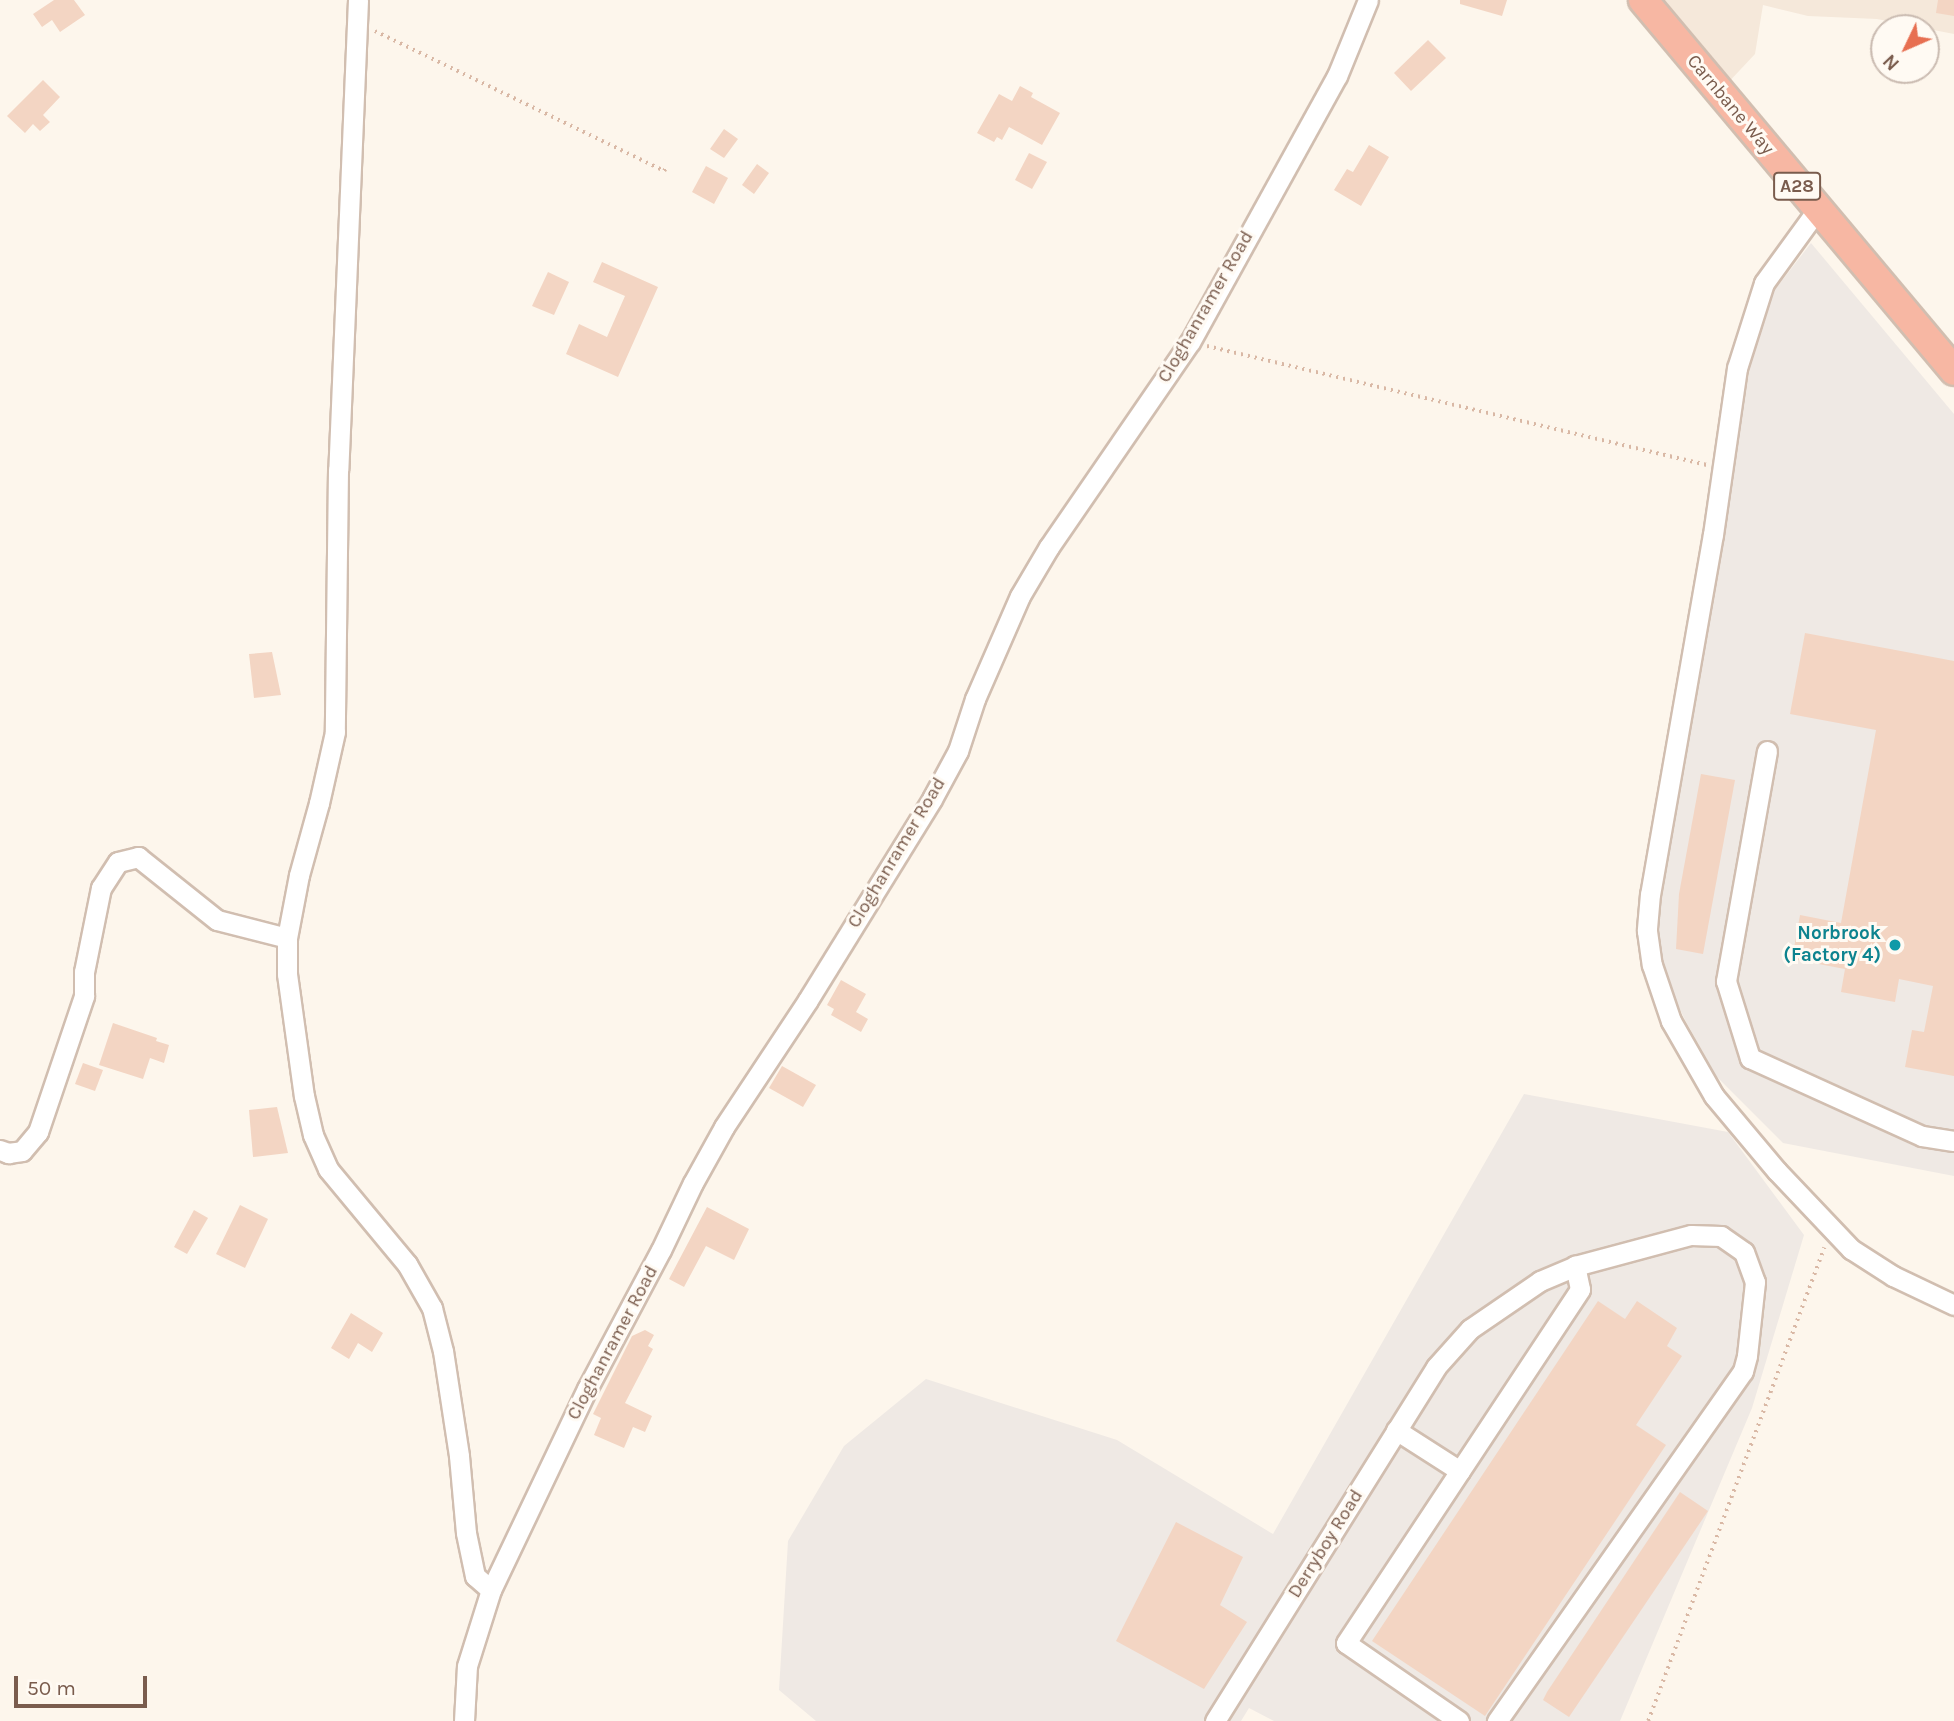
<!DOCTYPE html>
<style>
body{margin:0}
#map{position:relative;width:1954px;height:1721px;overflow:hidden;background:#fdf6ec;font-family:Karla,sans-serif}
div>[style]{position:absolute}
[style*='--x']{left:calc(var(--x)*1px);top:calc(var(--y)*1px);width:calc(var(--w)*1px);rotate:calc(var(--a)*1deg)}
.residential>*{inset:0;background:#f5e8da}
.industrial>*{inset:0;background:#efe9e4}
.building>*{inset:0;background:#f3d5c3}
.path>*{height:3.5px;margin-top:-1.75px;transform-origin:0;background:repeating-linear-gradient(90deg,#d9b8a5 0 2px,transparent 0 7px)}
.roads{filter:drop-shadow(2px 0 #d1beb0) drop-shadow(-2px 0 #d1beb0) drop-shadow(0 2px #d1beb0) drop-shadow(0 -2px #d1beb0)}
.minor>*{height:19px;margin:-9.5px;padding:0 9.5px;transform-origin:9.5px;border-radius:9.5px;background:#fff}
.highway>*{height:28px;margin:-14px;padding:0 14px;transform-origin:14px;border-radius:14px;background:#f7b7a3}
.dots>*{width:19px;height:19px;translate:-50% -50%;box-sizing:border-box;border:4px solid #fffaf3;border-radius:50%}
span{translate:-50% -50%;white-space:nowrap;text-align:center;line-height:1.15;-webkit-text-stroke:6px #fffaf3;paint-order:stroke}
.shield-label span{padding:2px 5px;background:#fffaf3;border:2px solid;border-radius:5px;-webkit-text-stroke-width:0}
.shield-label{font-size:18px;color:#7a5c4d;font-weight:700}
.street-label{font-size:19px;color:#7a5c4d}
.culture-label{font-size:19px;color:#0d838f;font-weight:700}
.right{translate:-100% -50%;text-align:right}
.north{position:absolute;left:1870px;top:14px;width:70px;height:70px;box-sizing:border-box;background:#fffaf3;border:2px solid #cabbb1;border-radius:50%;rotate:226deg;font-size:19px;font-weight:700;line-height:28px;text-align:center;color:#7a5c4d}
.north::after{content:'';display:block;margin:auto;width:24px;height:32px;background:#e76f51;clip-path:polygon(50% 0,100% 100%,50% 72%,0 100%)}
.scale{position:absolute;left:14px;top:1676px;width:133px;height:32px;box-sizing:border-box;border:4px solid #7a5c4d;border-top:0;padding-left:9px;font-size:21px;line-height:24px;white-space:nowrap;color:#7a5c4d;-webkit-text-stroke:5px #fffaf3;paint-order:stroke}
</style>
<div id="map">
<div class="residential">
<i style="clip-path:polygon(1651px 0,1954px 0,1954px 34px,1877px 19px,1808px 16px,1763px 5px,1755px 54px,1725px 86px)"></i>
</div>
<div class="industrial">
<i style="clip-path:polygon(1811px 243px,1954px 414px,1954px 1176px,1783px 1143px,1717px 1077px,1685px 1020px,1659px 964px,1653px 925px,1760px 309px)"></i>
<i style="clip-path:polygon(1524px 1094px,1728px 1132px,1804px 1235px,1752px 1408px,1620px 1721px,1274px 1721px,1249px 1708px,1241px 1721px,816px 1721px,779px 1690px,788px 1541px,844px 1446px,926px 1379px,1117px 1440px,1273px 1534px)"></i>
</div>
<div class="building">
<i style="clip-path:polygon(54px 0,74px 0,85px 15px,60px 32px,52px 20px,42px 27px,33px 14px)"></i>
<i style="clip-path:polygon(1460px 0,1507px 0,1502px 16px,1460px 4px)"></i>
<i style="clip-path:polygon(1938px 0,1954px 0,1954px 16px,1936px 13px)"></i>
<i style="clip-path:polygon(1428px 40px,1446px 58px,1411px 91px,1394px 73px)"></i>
<i style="clip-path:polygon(43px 80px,60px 97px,43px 115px,50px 122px,40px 131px,33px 124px,25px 133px,7px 116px)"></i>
<i style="clip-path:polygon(1020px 86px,1033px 93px,1031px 97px,1060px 113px,1042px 145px,1009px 127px,1002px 140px,997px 137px,994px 142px,977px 133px,999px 94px,1012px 101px)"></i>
<i style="clip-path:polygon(724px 129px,738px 139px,724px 158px,710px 149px)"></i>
<i style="clip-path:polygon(1369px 145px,1389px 157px,1361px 206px,1334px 190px,1347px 169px,1353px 172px)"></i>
<i style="clip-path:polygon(1029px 153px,1047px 162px,1032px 189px,1015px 180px)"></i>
<i style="clip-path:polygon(757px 164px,769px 173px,754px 194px,742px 185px)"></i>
<i style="clip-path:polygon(706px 166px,728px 178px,714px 204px,692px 192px)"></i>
<i style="clip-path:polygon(602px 262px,658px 287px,618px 377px,566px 354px,579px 324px,607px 337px,625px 296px,593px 282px)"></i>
<i style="clip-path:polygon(548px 272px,569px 282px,554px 315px,532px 306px)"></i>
<i style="clip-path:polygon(1805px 633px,1954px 661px,1954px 1076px,1905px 1067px,1912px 1030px,1924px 1032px,1933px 986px,1899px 979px,1895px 1002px,1841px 992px,1845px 969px,1792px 959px,1800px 915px,1841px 923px,1876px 730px,1790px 714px)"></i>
<i style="clip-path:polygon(272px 652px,281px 695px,254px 698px,249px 654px)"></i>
<i style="clip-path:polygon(1701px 774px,1735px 780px,1703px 954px,1676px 949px,1679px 894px)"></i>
<i style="clip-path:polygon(841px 980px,866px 994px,856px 1012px,868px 1019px,861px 1032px,831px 1015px,834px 1009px,827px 1005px)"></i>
<i style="clip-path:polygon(113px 1023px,157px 1038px,156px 1041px,169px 1045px,164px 1063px,150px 1058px,143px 1079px,99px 1065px)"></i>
<i style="clip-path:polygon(83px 1063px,103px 1070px,95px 1091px,75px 1084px)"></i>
<i style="clip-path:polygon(782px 1066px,816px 1085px,803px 1107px,769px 1088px)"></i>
<i style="clip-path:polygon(277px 1107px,288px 1153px,253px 1157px,249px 1110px)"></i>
<i style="clip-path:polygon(240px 1205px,268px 1219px,245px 1268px,216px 1254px)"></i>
<i style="clip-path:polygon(707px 1207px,749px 1229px,734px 1260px,706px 1246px,684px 1287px,669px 1279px)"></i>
<i style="clip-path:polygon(194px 1210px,208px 1218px,187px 1254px,174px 1247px)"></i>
<i style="clip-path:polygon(1598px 1301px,1625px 1319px,1637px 1301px,1677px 1328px,1667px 1346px,1682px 1356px,1636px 1425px,1666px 1445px,1485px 1716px,1372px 1641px)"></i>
<i style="clip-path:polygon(351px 1313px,383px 1333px,372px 1352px,358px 1343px,349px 1359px,331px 1348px)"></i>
<i style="clip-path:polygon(645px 1330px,654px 1335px,648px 1346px,653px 1349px,625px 1403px,652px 1416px,645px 1432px,633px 1427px,624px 1448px,594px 1435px,601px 1418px,593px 1414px,632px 1336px)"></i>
<i style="clip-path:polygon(1680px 1492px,1708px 1511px,1569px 1717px,1543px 1700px,1547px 1692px)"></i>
<i style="clip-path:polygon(1176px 1522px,1243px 1557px,1220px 1605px,1247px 1622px,1204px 1689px,1116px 1641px)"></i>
</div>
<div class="path">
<i style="--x:375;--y:31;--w:321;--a:25.8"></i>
<i style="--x:664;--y:171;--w:6;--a:-59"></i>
<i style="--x:1207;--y:346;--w:514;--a:13.39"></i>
<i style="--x:1648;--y:1721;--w:505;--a:-69.59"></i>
</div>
<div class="roads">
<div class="minor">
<i style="--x:358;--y:0;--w:470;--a:92.4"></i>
<i style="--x:338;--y:470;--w:262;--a:90.7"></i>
<i style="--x:335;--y:732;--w:73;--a:102.7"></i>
<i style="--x:319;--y:803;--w:75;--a:105.5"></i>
<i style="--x:299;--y:875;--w:64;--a:100.8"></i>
<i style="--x:287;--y:938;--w:36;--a:90"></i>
<i style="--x:287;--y:974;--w:123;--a:82.1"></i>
<i style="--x:304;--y:1096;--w:40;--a:77"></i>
<i style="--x:313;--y:1135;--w:37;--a:66"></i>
<i style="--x:328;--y:1169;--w:124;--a:50.3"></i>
<i style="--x:407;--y:1264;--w:51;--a:60.4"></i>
<i style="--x:432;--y:1308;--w:44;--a:75.7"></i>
<i style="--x:443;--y:1351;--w:106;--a:81.3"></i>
<i style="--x:459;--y:1456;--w:77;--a:84.8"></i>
<i style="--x:466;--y:1533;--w:44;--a:78.2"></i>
<i style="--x:475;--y:1576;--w:21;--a:41"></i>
<i style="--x:1817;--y:210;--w:90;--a:126"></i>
<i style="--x:1764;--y:283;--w:89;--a:107.6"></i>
<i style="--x:1737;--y:368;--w:168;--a:98.2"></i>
<i style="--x:1713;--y:534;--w:365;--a:99.9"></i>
<i style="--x:1650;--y:894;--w:37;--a:95"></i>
<i style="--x:1647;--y:931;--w:34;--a:82"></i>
<i style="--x:1652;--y:965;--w:59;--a:71.3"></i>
<i style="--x:1671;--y:1021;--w:86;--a:60.2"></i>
<i style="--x:1714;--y:1096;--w:98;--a:50"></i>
<i style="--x:1777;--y:1171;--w:108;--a:46.5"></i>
<i style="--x:1851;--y:1249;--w:50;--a:32.7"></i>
<i style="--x:1893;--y:1276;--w:68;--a:25.4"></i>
<i style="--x:1767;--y:751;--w:234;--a:100.1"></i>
<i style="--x:1726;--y:981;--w:81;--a:72.7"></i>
<i style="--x:1750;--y:1058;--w:189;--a:24.4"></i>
<i style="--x:1922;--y:1136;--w:32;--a:9"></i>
<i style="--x:0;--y:1150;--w:9;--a:21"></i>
<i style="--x:8;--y:1153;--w:14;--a:-8"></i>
<i style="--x:22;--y:1151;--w:25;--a:-50"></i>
<i style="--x:38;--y:1132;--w:144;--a:-71.3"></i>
<i style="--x:84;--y:996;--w:24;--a:-90"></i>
<i style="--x:84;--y:972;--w:86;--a:-78.6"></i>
<i style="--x:101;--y:888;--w:31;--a:-57"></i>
<i style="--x:118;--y:862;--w:21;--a:-14"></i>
<i style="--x:138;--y:857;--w:101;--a:38.6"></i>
<i style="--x:217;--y:920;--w:72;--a:14.4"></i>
<i style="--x:1396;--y:1430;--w:76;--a:32.6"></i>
<i style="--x:464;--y:1721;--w:55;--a:-86.9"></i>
<i style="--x:467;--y:1666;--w:80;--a:-72.5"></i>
<i style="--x:491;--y:1590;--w:223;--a:-64.5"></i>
<i style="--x:587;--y:1389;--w:157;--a:-62"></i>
<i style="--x:661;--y:1250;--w:74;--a:-64.5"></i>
<i style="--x:693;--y:1183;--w:64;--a:-61"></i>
<i style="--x:724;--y:1127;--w:152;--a:-56.5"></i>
<i style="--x:808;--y:1000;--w:236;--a:-58.3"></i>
<i style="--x:932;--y:799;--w:55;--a:-61.6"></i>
<i style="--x:958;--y:751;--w:55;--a:-71.9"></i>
<i style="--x:975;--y:699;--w:112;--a:-66.4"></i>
<i style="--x:1020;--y:596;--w:57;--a:-59.4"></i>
<i style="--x:1049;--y:547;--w:249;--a:-55.5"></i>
<i style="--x:1190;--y:342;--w:304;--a:-61.1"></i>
<i style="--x:1337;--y:76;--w:82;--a:-67.8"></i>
<i style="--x:1215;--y:1721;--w:417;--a:-58"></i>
<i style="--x:1436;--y:1367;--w:51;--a:-48.2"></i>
<i style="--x:1470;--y:1329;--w:85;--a:-34.4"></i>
<i style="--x:1540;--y:1281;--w:38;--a:-23"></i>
<i style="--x:1575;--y:1266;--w:120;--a:-15"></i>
<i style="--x:1691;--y:1235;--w:30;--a:2"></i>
<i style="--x:1721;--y:1236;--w:28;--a:35"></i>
<i style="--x:1744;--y:1252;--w:32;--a:70"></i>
<i style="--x:1755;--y:1282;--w:74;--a:96.2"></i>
<i style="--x:1747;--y:1356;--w:16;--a:105"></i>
<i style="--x:1743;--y:1371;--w:428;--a:125.1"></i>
<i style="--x:1459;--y:1721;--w:137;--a:-145.4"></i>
<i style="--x:1346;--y:1643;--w:424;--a:-56.5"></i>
<i style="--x:1580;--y:1289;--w:24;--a:-102"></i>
</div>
<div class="highway">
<i style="--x:1643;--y:0;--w:484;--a:50"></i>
</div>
</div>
<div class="dots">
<i style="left:1895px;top:945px;background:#0f9aa8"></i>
</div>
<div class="shield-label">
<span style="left:1797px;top:186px">A28</span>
</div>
<div class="street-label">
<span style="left:1730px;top:105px;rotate:50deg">Carnbane Way</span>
<span style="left:1206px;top:307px;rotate:-60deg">Cloghanramer Road</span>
<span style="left:897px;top:853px;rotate:-59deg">Cloghanramer Road</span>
<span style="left:613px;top:1343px;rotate:-62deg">Cloghanramer Road</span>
<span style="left:1326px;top:1544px;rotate:-58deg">Derryboy Road</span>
</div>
<div class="culture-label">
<span class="right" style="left:1881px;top:945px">Norbrook<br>(Factory 4)</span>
</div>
<div class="north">N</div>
<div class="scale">50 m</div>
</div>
